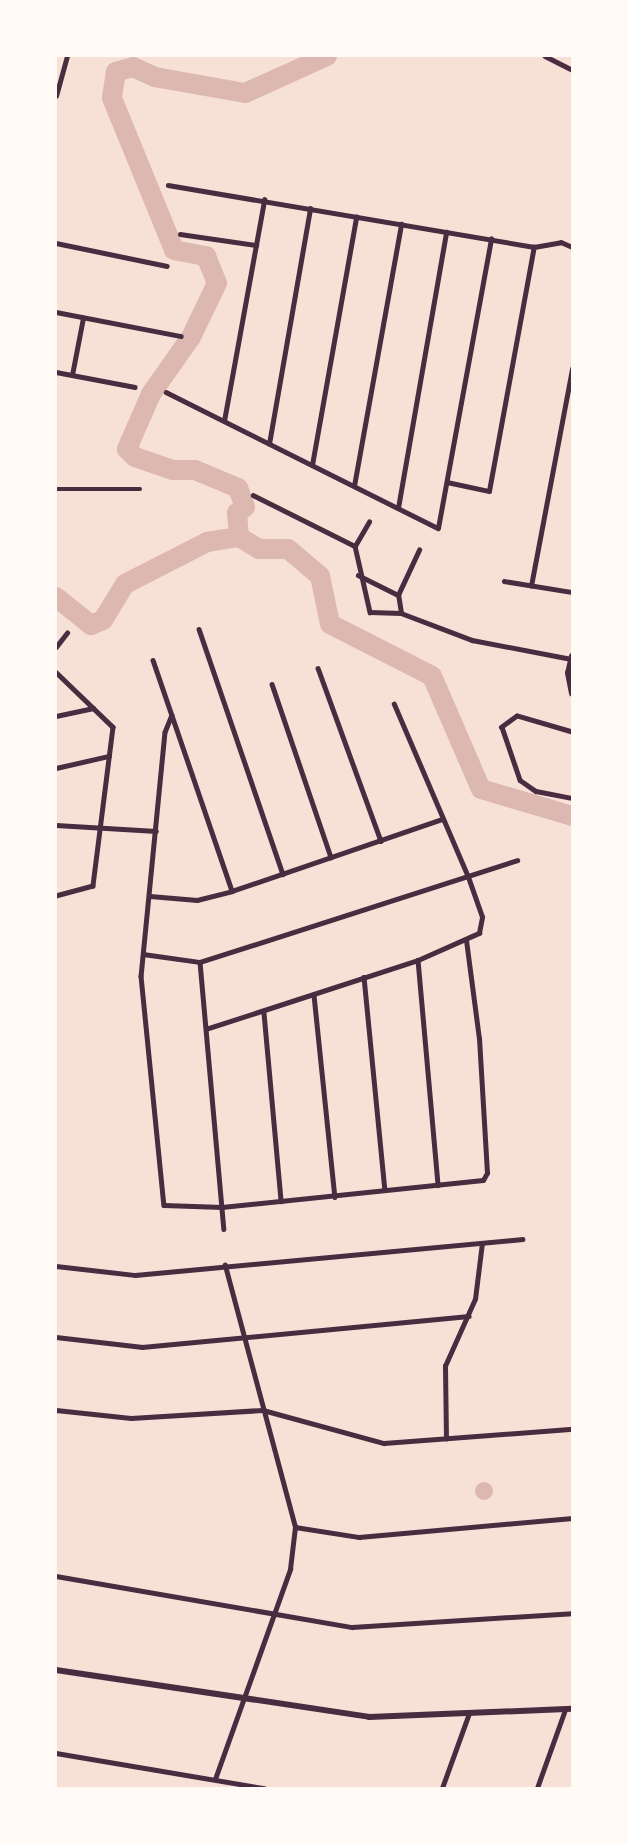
<!DOCTYPE html>
<style>
body{margin:0}
#map{position:relative;width:628px;height:1844px;overflow:hidden;background:#f7e1d7;font-family:"PT Serif",serif}
div>[style]{position:absolute}
[style*='--x']{left:calc(var(--x)*1px);top:calc(var(--y)*1px);width:calc(var(--w)*1px);rotate:calc(var(--a)*1deg)}
.water>*{inset:0;background:#dcb8b0}
.round{border-radius:50%}
.river>*{height:20px;margin:-10px;padding:0 10px;transform-origin:10px;border-radius:10px;background:#dcb8b0}
.minor>*{height:4.5px;margin:-2.25px;padding:0 2.25px;transform-origin:2.25px;border-radius:2.25px;background:#4a2c40}
.tertiary>*{height:6px;margin:-3px;padding:0 3px;transform-origin:3px;border-radius:3px;background:#4a2c40}
span{translate:-50% -50%;white-space:nowrap;text-align:center;line-height:1.15;-webkit-text-stroke:6px #fffaf5;paint-order:stroke}
.frame{position:absolute;inset:0;border:57px solid #fffaf5;pointer-events:none}
</style>
<div id="map">
<div class="water">
<i class="round" style="left:475px;top:1482px;width:18px;height:18px"></i>
</div>
<div class="river">
<i style="--x:327;--y:56;--w:90;--a:155.7"></i>
<i style="--x:245;--y:93;--w:91;--a:-169.9"></i>
<i style="--x:155;--y:77;--w:24;--a:-156"></i>
<i style="--x:133;--y:67;--w:18;--a:164"></i>
<i style="--x:116;--y:72;--w:26;--a:99"></i>
<i style="--x:112;--y:98;--w:164;--a:67.8"></i>
<i style="--x:174;--y:250;--w:33;--a:11"></i>
<i style="--x:206;--y:256;--w:29;--a:68"></i>
<i style="--x:217;--y:283;--w:60;--a:115.7"></i>
<i style="--x:191;--y:337;--w:70;--a:125.1"></i>
<i style="--x:151;--y:394;--w:60;--a:113.6"></i>
<i style="--x:127;--y:449;--w:11;--a:45"></i>
<i style="--x:135;--y:457;--w:39;--a:19"></i>
<i style="--x:172;--y:470;--w:23;--a:0"></i>
<i style="--x:195;--y:470;--w:47;--a:22.7"></i>
<i style="--x:238;--y:488;--w:20;--a:70"></i>
<i style="--x:245;--y:507;--w:10;--a:143"></i>
<i style="--x:237;--y:513;--w:24;--a:85"></i>
<i style="--x:239;--y:537;--w:23;--a:31"></i>
<i style="--x:259;--y:549;--w:29;--a:0"></i>
<i style="--x:288;--y:549;--w:42;--a:40.2"></i>
<i style="--x:320;--y:576;--w:49;--a:78.2"></i>
<i style="--x:330;--y:624;--w:114;--a:27"></i>
<i style="--x:432;--y:676;--w:123;--a:66.6"></i>
<i style="--x:481;--y:789;--w:95;--a:16.5"></i>
<i style="--x:56;--y:597;--w:45;--a:38.7"></i>
<i style="--x:91;--y:625;--w:13;--a:-23"></i>
<i style="--x:103;--y:620;--w:42;--a:-58.6"></i>
<i style="--x:125;--y:584;--w:92;--a:-27.1"></i>
<i style="--x:207;--y:542;--w:32;--a:-9"></i>
</div>
<div class="minor">
<i style="--x:545;--y:56;--w:30;--a:27"></i>
<i style="--x:56;--y:96;--w:41;--a:-74.6"></i>
<i style="--x:168;--y:185;--w:371;--a:9.6"></i>
<i style="--x:180;--y:234;--w:77;--a:8.2"></i>
<i style="--x:56;--y:243;--w:113;--a:11.7"></i>
<i style="--x:534;--y:247;--w:27;--a:-10"></i>
<i style="--x:561;--y:242;--w:12;--a:24"></i>
<i style="--x:56;--y:312;--w:127;--a:10.9"></i>
<i style="--x:56;--y:372;--w:80;--a:10.8"></i>
<i style="--x:72;--y:375;--w:58;--a:-79.1"></i>
<i style="--x:166;--y:392;--w:304;--a:26.6"></i>
<i style="--x:438;--y:528;--w:294;--a:-79.6"></i>
<i style="--x:224;--y:421;--w:225;--a:-79.7"></i>
<i style="--x:269;--y:444;--w:239;--a:-80.1"></i>
<i style="--x:312;--y:465;--w:252;--a:-79.9"></i>
<i style="--x:447;--y:482;--w:43;--a:12.1"></i>
<i style="--x:489;--y:491;--w:248;--a:-79.6"></i>
<i style="--x:354;--y:486;--w:266;--a:-79.8"></i>
<i style="--x:56;--y:489;--w:84;--a:0"></i>
<i style="--x:253;--y:495;--w:114;--a:26.6"></i>
<i style="--x:355;--y:546;--w:68;--a:77.2"></i>
<i style="--x:370;--y:612;--w:31;--a:2"></i>
<i style="--x:401;--y:613;--w:76;--a:20.8"></i>
<i style="--x:472;--y:640;--w:102;--a:10.8"></i>
<i style="--x:398;--y:508;--w:280;--a:-80.1"></i>
<i style="--x:355;--y:546;--w:28;--a:-60"></i>
<i style="--x:358;--y:575;--w:45;--a:26.6"></i>
<i style="--x:504;--y:581;--w:69;--a:9.2"></i>
<i style="--x:531;--y:586;--w:221;--a:-79.3"></i>
<i style="--x:401;--y:613;--w:18;--a:-99"></i>
<i style="--x:398;--y:595;--w:50;--a:-65"></i>
<i style="--x:199;--y:629;--w:259;--a:71.1"></i>
<i style="--x:56;--y:647;--w:18;--a:-52"></i>
<i style="--x:153;--y:660;--w:244;--a:71.1"></i>
<i style="--x:318;--y:668;--w:184;--a:70"></i>
<i style="--x:56;--y:672;--w:79;--a:44"></i>
<i style="--x:113;--y:727;--w:160;--a:97.2"></i>
<i style="--x:93;--y:886;--w:38;--a:165"></i>
<i style="--x:272;--y:684;--w:183;--a:71.2"></i>
<i style="--x:172;--y:715;--w:18;--a:112"></i>
<i style="--x:165;--y:732;--w:245;--a:95.6"></i>
<i style="--x:141;--y:976;--w:230;--a:84.3"></i>
<i style="--x:164;--y:1205;--w:58;--a:2"></i>
<i style="--x:222;--y:1207;--w:262;--a:-5.9"></i>
<i style="--x:483;--y:1180;--w:8;--a:-60"></i>
<i style="--x:487;--y:1173;--w:134;--a:-93.4"></i>
<i style="--x:479;--y:1039;--w:100;--a:-97.5"></i>
<i style="--x:56;--y:716;--w:38;--a:-12"></i>
<i style="--x:572;--y:732;--w:57;--a:-163.8"></i>
<i style="--x:517;--y:716;--w:19;--a:144"></i>
<i style="--x:502;--y:727;--w:56;--a:71.2"></i>
<i style="--x:520;--y:780;--w:19;--a:35"></i>
<i style="--x:536;--y:791;--w:37;--a:11"></i>
<i style="--x:56;--y:768;--w:54;--a:-12.8"></i>
<i style="--x:56;--y:825;--w:100;--a:3.4"></i>
<i style="--x:150;--y:896;--w:47;--a:4.9"></i>
<i style="--x:197;--y:900;--w:36;--a:-14"></i>
<i style="--x:232;--y:891;--w:222;--a:-18.9"></i>
<i style="--x:143;--y:954;--w:58;--a:8"></i>
<i style="--x:200;--y:962;--w:333;--a:-17.8"></i>
<i style="--x:418;--y:960;--w:226;--a:84.9"></i>
<i style="--x:200;--y:962;--w:268;--a:84.9"></i>
<i style="--x:364;--y:977;--w:214;--a:84.4"></i>
<i style="--x:314;--y:995;--w:203;--a:84.1"></i>
<i style="--x:264;--y:1013;--w:189;--a:84.8"></i>
<i style="--x:206;--y:1029;--w:223;--a:-18"></i>
<i style="--x:418;--y:960;--w:67;--a:-23.9"></i>
<i style="--x:479;--y:933;--w:16;--a:-79"></i>
<i style="--x:482;--y:917;--w:42;--a:-109.3"></i>
<i style="--x:468;--y:877;--w:188;--a:-113.2"></i>
<i style="--x:56;--y:1266;--w:80;--a:6.5"></i>
<i style="--x:135;--y:1275;--w:389;--a:-5.3"></i>
<i style="--x:56;--y:1337;--w:87;--a:6.6"></i>
<i style="--x:142;--y:1347;--w:328;--a:-5.4"></i>
<i style="--x:56;--y:1410;--w:75;--a:6.1"></i>
<i style="--x:131;--y:1418;--w:132;--a:-3.5"></i>
<i style="--x:263;--y:1410;--w:125;--a:15.3"></i>
<i style="--x:384;--y:1443;--w:189;--a:-4.3"></i>
<i style="--x:446;--y:1439;--w:73;--a:-90.8"></i>
<i style="--x:445;--y:1366;--w:73;--a:-65.9"></i>
<i style="--x:475;--y:1299;--w:56;--a:-82.9"></i>
<i style="--x:295;--y:1527;--w:65;--a:8.9"></i>
<i style="--x:359;--y:1537;--w:214;--a:-5.1"></i>
<i style="--x:56;--y:1576;--w:300;--a:9.8"></i>
<i style="--x:352;--y:1627;--w:220;--a:-3.6"></i>
<i style="--x:56;--y:1753;--w:211;--a:9.6"></i>
<i style="--x:215;--y:1779;--w:223;--a:-70.3"></i>
<i style="--x:290;--y:1569;--w:42;--a:-83.2"></i>
<i style="--x:295;--y:1527;--w:271;--a:-105"></i>
<i style="--x:442;--y:1788;--w:77;--a:-70.1"></i>
<i style="--x:537;--y:1788;--w:83;--a:-70.3"></i>
</div>
<div class="tertiary">
<i style="--x:572;--y:656;--w:17;--a:103"></i>
<i style="--x:568;--y:673;--w:21;--a:79"></i>
<i style="--x:56;--y:1670;--w:317;--a:8.5"></i>
<i style="--x:369;--y:1717;--w:203;--a:-2.3"></i>
</div>
<div class="frame"></div>
</div>
